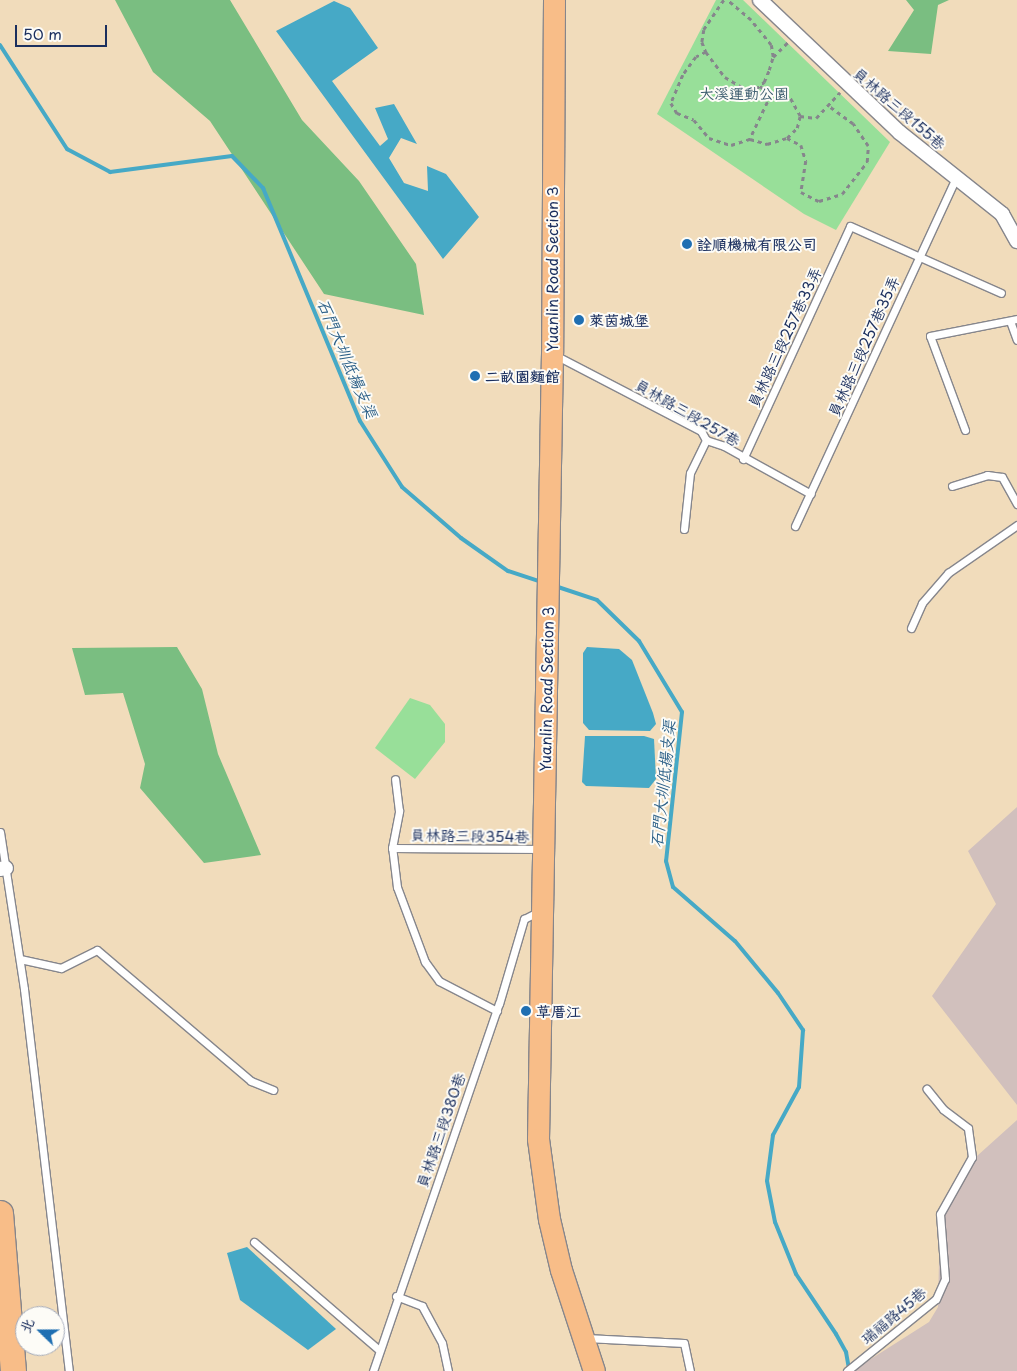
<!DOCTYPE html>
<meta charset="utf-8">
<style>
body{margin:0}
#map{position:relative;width:1017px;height:1371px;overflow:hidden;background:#f1dcbb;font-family:"Playpen Sans","LXGW WenKai TC",sans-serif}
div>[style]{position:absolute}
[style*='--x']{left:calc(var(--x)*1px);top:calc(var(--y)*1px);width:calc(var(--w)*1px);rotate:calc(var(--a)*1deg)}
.industrial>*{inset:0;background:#d1c0bd}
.green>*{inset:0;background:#98df99}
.forest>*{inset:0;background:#7abe81}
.water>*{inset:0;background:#46a9c6}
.stream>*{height:4px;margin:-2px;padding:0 2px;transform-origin:2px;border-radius:2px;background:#46a9c6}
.path>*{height:2.5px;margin-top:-1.25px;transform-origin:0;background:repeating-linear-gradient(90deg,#86868c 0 4px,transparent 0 8px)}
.roads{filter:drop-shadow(1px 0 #86868c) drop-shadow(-1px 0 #86868c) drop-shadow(0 1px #86868c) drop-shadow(0 -1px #86868c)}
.lane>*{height:7px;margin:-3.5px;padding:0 3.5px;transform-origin:3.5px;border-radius:3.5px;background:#fff}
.street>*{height:14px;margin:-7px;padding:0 7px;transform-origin:7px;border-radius:7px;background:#fff}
.primary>*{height:21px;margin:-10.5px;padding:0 10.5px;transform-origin:10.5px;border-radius:10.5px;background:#f8bd88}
.highway>*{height:25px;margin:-12.5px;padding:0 12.5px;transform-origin:12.5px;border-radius:12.5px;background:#f8bd88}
.dots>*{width:14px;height:14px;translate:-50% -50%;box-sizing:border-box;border:2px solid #fdfcf7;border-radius:50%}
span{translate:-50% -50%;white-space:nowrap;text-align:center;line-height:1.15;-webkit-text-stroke:4px #fdfcf7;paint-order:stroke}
.park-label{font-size:15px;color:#3a5b6d}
.street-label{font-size:15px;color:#1b2f5e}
.poi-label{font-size:15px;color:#1b2f5e;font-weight:700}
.left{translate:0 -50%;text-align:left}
.water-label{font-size:16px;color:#2c6088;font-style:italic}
.north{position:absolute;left:15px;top:1306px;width:50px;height:50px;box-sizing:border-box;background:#fdfcf7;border:1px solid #a3aaba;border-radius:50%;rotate:292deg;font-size:14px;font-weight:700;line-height:20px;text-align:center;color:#1b2f5e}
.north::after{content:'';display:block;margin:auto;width:18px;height:22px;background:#1f6fb2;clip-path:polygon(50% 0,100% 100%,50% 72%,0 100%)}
.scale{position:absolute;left:15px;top:25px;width:92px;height:22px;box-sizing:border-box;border:2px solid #1b2f5e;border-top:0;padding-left:6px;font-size:15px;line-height:18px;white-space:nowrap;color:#1b2f5e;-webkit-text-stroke:4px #fdfcf7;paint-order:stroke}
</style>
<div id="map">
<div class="industrial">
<i style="clip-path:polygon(1017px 807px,1017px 1105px,932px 996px,996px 904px,968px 851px)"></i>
<i style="clip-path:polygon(1017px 1120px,1017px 1371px,852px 1371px,929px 1322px,938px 1307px,940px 1214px,977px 1156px)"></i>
</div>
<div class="green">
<i style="clip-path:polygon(716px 0,743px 0,890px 142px,836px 230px,804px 214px,657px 114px)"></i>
<i style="clip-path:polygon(410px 698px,430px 705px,445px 724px,445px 742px,415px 779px,375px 748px)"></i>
</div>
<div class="forest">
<i style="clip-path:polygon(115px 0,230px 0,302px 120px,359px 181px,416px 264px,424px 315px,324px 294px,210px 121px,153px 72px)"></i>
<i style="clip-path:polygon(906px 0,949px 0,938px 5px,931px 54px,888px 51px,914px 10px)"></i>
<i style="clip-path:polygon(177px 647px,202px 689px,218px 754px,261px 855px,204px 863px,140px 788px,145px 764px,123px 693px,85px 695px,72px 648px)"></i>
</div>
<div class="water">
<i style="clip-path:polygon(334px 1px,350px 8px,378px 48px,332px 81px,380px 146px,388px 139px,375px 108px,394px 104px,417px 144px,401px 138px,389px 158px,404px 183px,428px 191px,427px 166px,446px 174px,479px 217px,443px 259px,276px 31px)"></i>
<i style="clip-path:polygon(587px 647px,619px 649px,632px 660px,653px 713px,656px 724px,650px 731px,589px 730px,583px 723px,583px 653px)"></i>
<i style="clip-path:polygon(585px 736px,644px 736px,654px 739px,656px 779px,649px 788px,586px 786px,582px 782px)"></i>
<i style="clip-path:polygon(247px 1247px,336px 1329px,308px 1350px,240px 1300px,227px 1253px)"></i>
</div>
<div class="stream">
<i style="--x:0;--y:45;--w:124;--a:57.2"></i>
<i style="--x:67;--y:149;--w:49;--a:28.1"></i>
<i style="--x:110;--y:172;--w:123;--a:-7.5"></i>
<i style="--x:232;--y:156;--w:45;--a:45.9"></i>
<i style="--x:263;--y:188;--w:252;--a:67.4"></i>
<i style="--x:360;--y:421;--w:78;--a:57.5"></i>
<i style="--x:402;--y:487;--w:78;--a:40.8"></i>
<i style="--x:461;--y:538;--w:57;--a:35.1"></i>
<i style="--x:508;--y:571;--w:35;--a:18"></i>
<i style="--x:555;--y:586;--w:44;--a:18.4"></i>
<i style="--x:597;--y:600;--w:59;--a:44.3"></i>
<i style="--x:639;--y:641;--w:83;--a:58.8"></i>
<i style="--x:682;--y:712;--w:150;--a:96.1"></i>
<i style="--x:666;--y:861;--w:27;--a:75"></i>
<i style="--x:673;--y:887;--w:82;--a:41.1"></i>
<i style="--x:735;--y:941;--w:67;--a:50.4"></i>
<i style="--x:778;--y:993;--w:45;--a:56"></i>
<i style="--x:803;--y:1030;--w:57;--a:94"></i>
<i style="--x:799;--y:1087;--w:55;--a:118.4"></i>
<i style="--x:773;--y:1135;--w:46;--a:97.4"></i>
<i style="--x:767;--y:1181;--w:42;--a:79"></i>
<i style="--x:775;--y:1222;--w:56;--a:68"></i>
<i style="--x:796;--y:1274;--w:72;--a:56.3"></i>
<i style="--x:836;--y:1334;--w:21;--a:61"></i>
<i style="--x:846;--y:1352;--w:17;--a:80"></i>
</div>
<div class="path">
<i style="--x:724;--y:0;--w:36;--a:124"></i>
<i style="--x:704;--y:30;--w:12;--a:99"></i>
<i style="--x:702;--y:42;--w:11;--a:68"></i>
<i style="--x:706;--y:52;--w:31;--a:53"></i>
<i style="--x:725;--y:77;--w:26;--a:31"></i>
<i style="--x:747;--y:90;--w:9;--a:-6"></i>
<i style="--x:756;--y:89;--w:11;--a:-41"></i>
<i style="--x:764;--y:82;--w:13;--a:-67"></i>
<i style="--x:769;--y:70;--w:14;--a:-73"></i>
<i style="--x:773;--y:57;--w:12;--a:-99"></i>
<i style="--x:771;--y:45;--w:32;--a:-129"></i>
<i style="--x:751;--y:20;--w:31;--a:-140"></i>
<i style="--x:706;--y:52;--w:11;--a:153"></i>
<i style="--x:696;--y:57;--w:22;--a:126"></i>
<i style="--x:683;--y:75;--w:30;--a:113"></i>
<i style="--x:671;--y:103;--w:12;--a:59"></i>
<i style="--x:677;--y:113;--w:18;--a:22"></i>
<i style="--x:694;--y:120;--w:23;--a:50"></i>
<i style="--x:709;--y:138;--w:23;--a:18"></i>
<i style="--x:731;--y:145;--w:20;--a:-18"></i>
<i style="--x:773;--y:57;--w:21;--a:-45"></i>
<i style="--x:760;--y:86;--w:14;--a:39"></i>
<i style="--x:771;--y:95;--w:49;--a:115.5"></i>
<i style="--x:750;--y:139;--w:18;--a:16"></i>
<i style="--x:767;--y:144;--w:21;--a:-17"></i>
<i style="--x:787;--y:138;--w:14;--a:-45"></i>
<i style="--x:797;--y:128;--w:12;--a:-76"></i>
<i style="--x:800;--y:116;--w:23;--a:-119"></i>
<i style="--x:789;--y:96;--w:18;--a:-177"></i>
<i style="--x:800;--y:116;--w:16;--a:7"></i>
<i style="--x:816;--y:118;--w:35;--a:-47"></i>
<i style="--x:787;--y:138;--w:16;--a:27"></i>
<i style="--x:801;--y:145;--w:17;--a:73"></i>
<i style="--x:806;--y:161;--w:31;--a:99"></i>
<i style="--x:801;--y:192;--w:20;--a:27"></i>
<i style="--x:819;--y:201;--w:24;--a:-17"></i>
<i style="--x:842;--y:194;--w:41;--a:-52"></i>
<i style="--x:867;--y:162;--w:16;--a:-86"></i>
<i style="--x:868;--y:146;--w:27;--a:-124"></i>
<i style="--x:853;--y:124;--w:31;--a:-144"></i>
</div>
<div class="roads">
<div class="lane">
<i style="--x:1010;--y:321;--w:20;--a:70"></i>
<i style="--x:555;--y:355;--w:165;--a:27.5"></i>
<i style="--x:701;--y:431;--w:10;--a:61"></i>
<i style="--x:706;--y:440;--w:19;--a:18"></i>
<i style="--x:724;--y:446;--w:99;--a:28.9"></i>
<i style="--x:965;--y:430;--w:100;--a:-110.4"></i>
<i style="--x:930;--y:336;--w:89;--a:-11.1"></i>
<i style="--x:743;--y:459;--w:256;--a:-65.3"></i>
<i style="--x:850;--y:226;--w:165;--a:23.9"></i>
<i style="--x:952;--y:486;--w:37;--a:-17"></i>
<i style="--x:987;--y:475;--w:15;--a:8"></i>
<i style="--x:1002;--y:477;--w:31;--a:61"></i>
<i style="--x:795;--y:526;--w:384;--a:-65.2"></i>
<i style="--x:684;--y:529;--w:56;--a:-83.9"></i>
<i style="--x:690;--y:473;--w:37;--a:-64"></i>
<i style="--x:911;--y:628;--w:27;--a:-66"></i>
<i style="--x:922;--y:603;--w:40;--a:-49"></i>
<i style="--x:948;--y:573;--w:84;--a:-34.8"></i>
<i style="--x:0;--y:832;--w:159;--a:81.3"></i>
<i style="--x:24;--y:989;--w:385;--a:83.3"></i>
<i style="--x:392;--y:848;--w:38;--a:-79"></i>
<i style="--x:399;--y:811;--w:32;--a:-97"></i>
<i style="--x:20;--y:959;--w:42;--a:12.4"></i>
<i style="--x:61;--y:968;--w:40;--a:-26.6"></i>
<i style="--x:97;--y:950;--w:202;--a:40.4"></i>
<i style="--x:251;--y:1081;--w:24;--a:22"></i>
<i style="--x:497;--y:1011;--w:65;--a:-152.7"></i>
<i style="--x:439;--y:981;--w:24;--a:-126"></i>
<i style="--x:425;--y:962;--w:80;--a:-110.5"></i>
<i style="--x:397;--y:887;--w:39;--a:-97"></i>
<i style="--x:392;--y:848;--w:150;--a:0.4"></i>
<i style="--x:254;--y:1242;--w:165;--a:40.8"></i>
<i style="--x:396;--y:1296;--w:28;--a:21"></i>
<i style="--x:422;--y:1306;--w:42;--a:61.6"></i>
<i style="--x:442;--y:1343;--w:29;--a:78"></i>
<i style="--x:586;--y:1338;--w:98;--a:2.9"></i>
<i style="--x:684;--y:1343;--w:29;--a:78"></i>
<i style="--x:373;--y:1371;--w:388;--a:-71.1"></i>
<i style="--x:499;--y:1004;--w:89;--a:-73.6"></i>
<i style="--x:524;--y:919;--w:18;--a:-27"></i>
<i style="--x:847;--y:1371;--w:114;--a:-39"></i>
<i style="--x:936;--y:1299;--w:22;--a:-66"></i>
<i style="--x:945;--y:1279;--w:65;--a:-94.4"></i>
<i style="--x:940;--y:1214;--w:65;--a:-60.7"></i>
<i style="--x:972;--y:1157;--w:29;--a:-98"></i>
<i style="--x:968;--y:1128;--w:31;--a:-143"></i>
<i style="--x:943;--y:1109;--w:26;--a:-129"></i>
</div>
<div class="street">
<i style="--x:760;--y:0;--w:192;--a:43.5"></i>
<i style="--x:899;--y:132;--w:132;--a:38.5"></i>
<i style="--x:1002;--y:214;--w:31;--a:61"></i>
<i style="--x:0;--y:869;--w:6;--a:-9"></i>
</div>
<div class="primary">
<i style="--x:554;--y:0;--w:353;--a:90.3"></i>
<i style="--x:552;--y:353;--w:786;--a:91.02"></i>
<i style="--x:538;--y:1139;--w:81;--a:82.2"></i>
<i style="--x:549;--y:1219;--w:52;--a:76.8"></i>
<i style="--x:561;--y:1270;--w:106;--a:71.9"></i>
</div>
<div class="highway">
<i style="--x:0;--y:1213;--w:159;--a:85.3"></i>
</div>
</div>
<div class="dots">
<i style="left:687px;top:244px;background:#1f6fb2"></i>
<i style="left:579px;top:320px;background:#1f6fb2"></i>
<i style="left:475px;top:376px;background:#1f6fb2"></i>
<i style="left:526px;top:1011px;background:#1f6fb2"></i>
</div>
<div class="park-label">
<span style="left:744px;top:93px">大溪運動公園</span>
</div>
<div class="street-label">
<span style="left:900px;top:108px;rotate:41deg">員林路三段155巷</span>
<span style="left:552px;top:269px;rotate:-90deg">Yuanlin Road Section 3</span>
<span style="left:784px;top:337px;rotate:-65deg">員林路三段257巷33弄</span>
<span style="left:863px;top:346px;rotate:-66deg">員林路三段257巷35弄</span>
<span style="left:688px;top:412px;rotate:30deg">員林路三段257巷</span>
<span style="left:546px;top:689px;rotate:-89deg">Yuanlin Road Section 3</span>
<span style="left:470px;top:835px;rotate:1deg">員林路三段354巷</span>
<span style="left:440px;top:1130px;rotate:-71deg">員林路三段380巷</span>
<span style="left:893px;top:1315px;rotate:-40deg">瑞福路45巷</span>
</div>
<div class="poi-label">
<span class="left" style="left:697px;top:244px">詮順機械有限公司</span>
<span class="left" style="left:589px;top:320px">萊茵城堡</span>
<span class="left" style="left:485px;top:376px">二畝園麵館</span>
<span class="left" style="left:536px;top:1011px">草厝江</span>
</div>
<div class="water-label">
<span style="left:348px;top:358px;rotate:67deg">石門大圳低揚支渠</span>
<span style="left:662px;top:784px;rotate:-84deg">石門大圳低揚支渠</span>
</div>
<div class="north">北</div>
<div class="scale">50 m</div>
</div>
